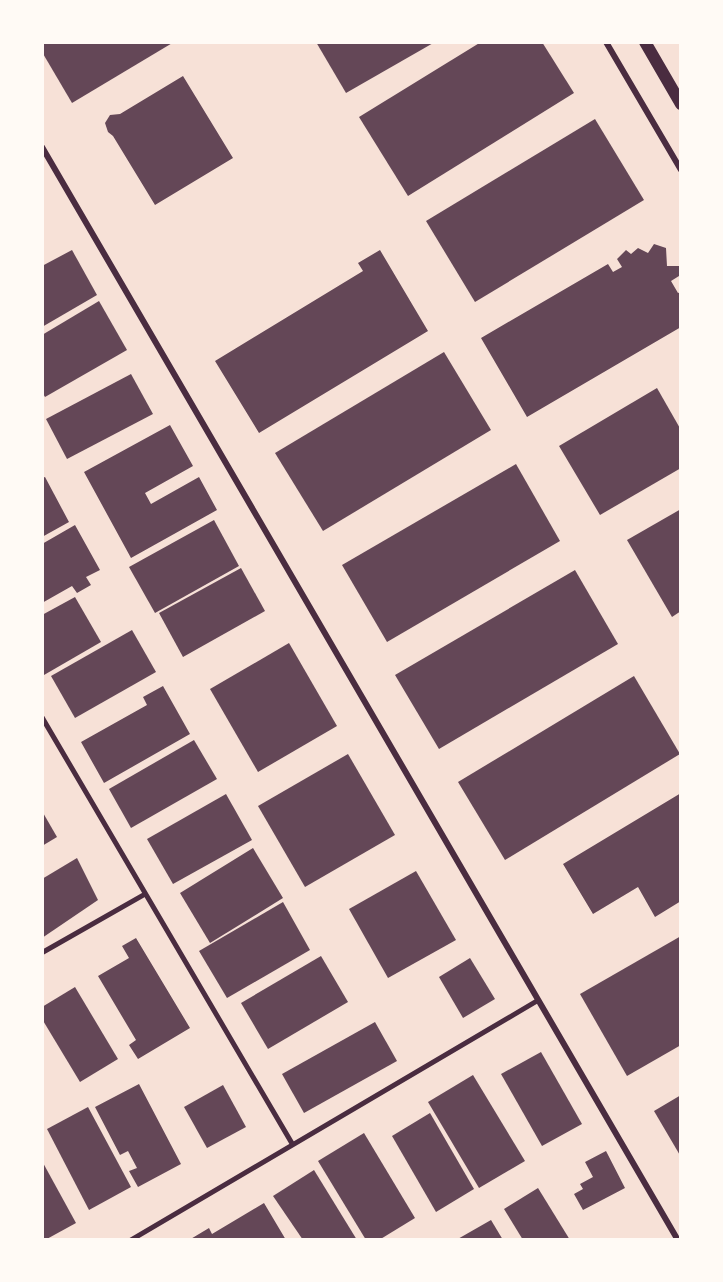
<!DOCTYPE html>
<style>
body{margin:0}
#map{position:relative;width:723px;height:1282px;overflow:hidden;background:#f7e1d7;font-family:"Golos Text",sans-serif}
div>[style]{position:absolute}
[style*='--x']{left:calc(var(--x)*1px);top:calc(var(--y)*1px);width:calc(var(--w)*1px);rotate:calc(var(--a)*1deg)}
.building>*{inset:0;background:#644757}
.service>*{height:4.5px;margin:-2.25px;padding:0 2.25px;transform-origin:2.25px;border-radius:2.25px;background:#4a2c40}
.minor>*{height:6px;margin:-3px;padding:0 3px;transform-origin:3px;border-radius:3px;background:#4a2c40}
.secondary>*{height:12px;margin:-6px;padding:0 6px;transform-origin:6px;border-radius:6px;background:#4a2c40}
span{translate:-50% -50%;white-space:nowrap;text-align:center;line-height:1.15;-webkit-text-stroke:4.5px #fffaf5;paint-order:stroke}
.frame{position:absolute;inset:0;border:44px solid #fffaf5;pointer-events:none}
</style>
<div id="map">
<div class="building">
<i style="clip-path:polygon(42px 42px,174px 42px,72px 103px,42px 52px)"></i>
<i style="clip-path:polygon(316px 42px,435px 42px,346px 93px)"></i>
<i style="clip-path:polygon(481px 42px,542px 42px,574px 93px,408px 196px,359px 117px)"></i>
<i style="clip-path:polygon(183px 76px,233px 158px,155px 205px,113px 136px,108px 132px,105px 123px,110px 115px,120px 114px)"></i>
<i style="clip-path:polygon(595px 119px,644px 200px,475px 302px,426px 221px)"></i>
<i style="clip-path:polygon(654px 244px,666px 248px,667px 266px,679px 266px,679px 276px,671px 281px,678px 293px,681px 292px,681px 327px,527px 417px,481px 338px,608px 264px,613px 272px,622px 267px,617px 259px,626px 250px,631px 254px,638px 248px,648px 253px)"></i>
<i style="clip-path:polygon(72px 250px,97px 295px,42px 327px,42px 266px)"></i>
<i style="clip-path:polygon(380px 250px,428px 331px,259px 433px,215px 361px,363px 271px,358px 263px)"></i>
<i style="clip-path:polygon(99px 301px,127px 350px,45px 397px,42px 392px,42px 335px)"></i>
<i style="clip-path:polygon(444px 352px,491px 430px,323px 531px,275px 453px)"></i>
<i style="clip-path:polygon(131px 374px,153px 414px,67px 459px,46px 419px)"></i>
<i style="clip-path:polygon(657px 388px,681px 430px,681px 468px,600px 515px,559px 446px)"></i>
<i style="clip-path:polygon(170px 425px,193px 466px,145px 493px,151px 504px,199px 477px,217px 510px,131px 558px,84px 472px)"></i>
<i style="clip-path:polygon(516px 464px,560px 541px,387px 642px,342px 565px)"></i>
<i style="clip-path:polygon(45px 477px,69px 522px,42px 537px,42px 478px)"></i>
<i style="clip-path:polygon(681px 509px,681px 611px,672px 617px,627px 540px)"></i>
<i style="clip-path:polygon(214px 520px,239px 566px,155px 613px,129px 567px)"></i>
<i style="clip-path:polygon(75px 525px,100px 570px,86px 577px,91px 585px,77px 593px,72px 586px,42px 603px,42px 544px)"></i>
<i style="clip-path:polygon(241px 568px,265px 611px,183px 657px,159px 613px)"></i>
<i style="clip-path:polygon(575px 570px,618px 644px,439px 749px,395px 675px)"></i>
<i style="clip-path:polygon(75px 597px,101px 642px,44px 675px,42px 615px)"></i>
<i style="clip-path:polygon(132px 630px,156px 672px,75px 718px,51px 676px)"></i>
<i style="clip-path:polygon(289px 643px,337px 726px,258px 772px,210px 689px)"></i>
<i style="clip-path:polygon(634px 676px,680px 754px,505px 860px,458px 782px)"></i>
<i style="clip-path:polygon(163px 686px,190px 734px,104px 783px,81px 742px,147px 705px,143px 697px)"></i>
<i style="clip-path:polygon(194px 740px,217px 779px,131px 828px,109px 789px)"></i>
<i style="clip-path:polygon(348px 754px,395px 835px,305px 887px,258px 806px)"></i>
<i style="clip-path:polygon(681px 793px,681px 901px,655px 917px,638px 887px,593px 914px,563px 864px)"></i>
<i style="clip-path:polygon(226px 794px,252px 840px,173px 884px,147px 839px)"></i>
<i style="clip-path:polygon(42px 811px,57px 837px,42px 846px)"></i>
<i style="clip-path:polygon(253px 848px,283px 898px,210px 943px,180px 893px)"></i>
<i style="clip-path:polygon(77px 858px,98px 900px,42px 938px,42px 879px)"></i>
<i style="clip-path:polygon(416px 871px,456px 940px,388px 978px,349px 909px)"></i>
<i style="clip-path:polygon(283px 902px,310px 950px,227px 998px,199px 951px)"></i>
<i style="clip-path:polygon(681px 936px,681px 1045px,627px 1076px,580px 994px)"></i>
<i style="clip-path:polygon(136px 938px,190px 1028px,138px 1059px,129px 1045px,136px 1040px,98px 976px,129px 958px,122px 946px)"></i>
<i style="clip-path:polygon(321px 956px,348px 1002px,268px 1049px,241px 1003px)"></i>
<i style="clip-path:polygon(470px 958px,495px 999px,463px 1018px,439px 977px)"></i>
<i style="clip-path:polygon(75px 987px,118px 1059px,80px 1082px,42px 1019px,42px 1007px)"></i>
<i style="clip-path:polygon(375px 1022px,397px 1061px,304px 1113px,282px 1074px)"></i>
<i style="clip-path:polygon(541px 1052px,582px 1124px,542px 1146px,501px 1074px)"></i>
<i style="clip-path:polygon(473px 1075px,525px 1161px,479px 1188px,428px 1102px)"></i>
<i style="clip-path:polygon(139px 1084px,181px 1164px,138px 1187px,129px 1171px,137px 1168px,128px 1151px,120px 1155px,95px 1107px)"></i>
<i style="clip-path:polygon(223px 1085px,246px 1127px,207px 1148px,184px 1107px)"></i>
<i style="clip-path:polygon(681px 1095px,681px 1157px,654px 1111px)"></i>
<i style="clip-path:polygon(88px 1107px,131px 1187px,89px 1210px,47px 1129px)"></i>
<i style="clip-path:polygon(430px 1113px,474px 1189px,436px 1212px,392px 1136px)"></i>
<i style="clip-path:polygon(364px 1133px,415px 1218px,379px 1240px,366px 1240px,318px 1161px)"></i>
<i style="clip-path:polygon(606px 1151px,625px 1188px,583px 1210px,574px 1194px,583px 1189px,580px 1184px,593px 1177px,585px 1162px)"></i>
<i style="clip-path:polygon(42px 1161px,76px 1223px,45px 1240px,42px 1240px)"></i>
<i style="clip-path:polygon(314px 1170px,357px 1240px,303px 1240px,273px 1196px)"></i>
<i style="clip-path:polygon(538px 1188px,570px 1240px,523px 1240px,504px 1209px)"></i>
<i style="clip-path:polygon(264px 1203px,286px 1240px,189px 1240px,209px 1228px,212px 1234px)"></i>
<i style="clip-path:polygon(491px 1220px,503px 1240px,456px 1240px)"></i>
</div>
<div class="service">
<i style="--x:42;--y:717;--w:494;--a:59.6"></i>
<i style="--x:42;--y:952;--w:117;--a:-29.6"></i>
<i style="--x:130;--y:1240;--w:472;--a:-30.5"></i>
</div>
<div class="minor">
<i style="--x:606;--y:42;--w:148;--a:59.6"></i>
<i style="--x:42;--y:147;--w:1265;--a:59.81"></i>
</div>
<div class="secondary">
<i style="--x:645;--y:42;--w:72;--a:59.9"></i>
</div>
<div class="frame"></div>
</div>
